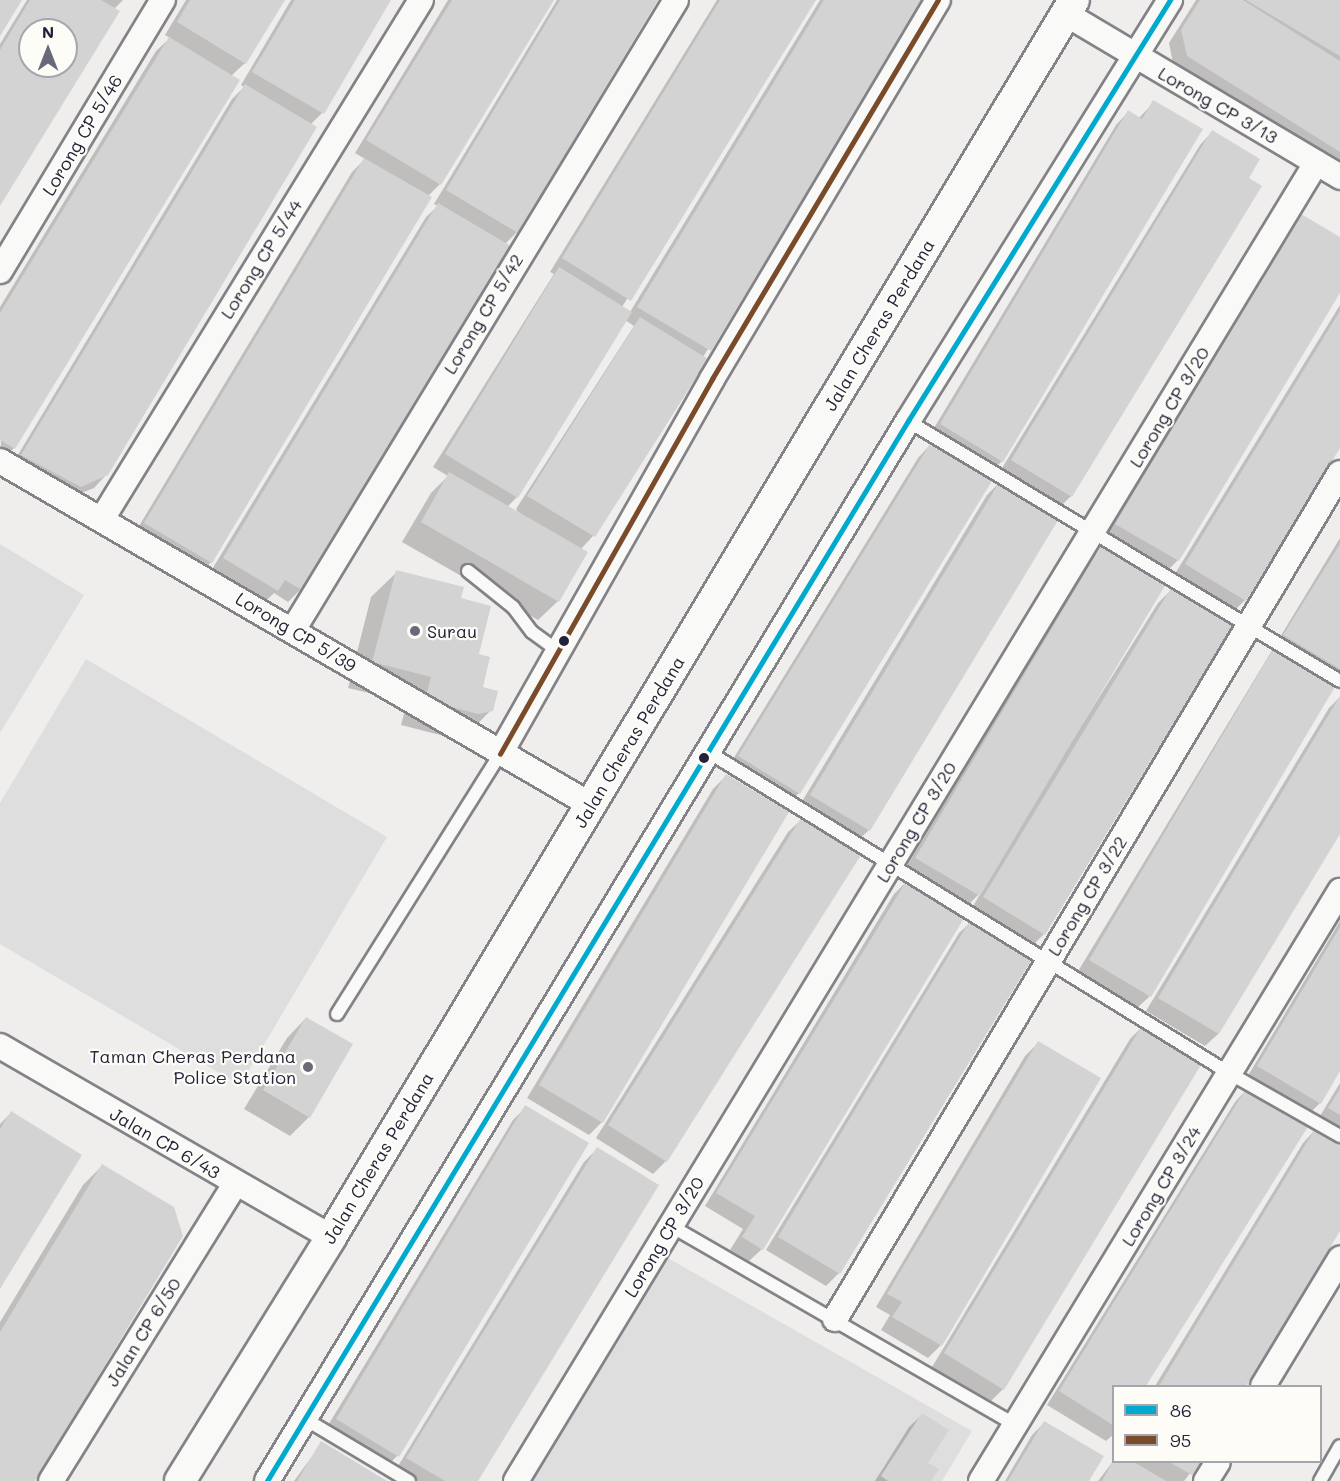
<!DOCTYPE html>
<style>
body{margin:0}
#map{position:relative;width:1340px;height:1481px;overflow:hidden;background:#efeeed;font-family:Mali,sans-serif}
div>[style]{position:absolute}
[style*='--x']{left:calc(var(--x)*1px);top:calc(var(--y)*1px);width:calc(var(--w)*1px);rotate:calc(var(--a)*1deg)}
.built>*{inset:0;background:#dfdede}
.shadow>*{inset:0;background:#0003}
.building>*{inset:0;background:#d4d3d4}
.roads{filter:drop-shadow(2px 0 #838287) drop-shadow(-2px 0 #838287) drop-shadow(0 2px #838287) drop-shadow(0 -2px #838287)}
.service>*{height:12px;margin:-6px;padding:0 6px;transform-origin:6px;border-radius:6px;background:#f9f9f7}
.minor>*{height:24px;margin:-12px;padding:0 12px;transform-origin:12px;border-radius:12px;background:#f9f9f7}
.tertiary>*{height:30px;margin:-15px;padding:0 15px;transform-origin:15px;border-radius:15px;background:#f9f9f7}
.bus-1>*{height:4.5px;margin:-2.25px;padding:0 2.25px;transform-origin:2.25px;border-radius:2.25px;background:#00a9ce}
.bus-2>*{height:4.5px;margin:-2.25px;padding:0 2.25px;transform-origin:2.25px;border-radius:2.25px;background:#7a4b2a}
.dots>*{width:16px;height:16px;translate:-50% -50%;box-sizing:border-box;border:3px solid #fdfcf7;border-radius:50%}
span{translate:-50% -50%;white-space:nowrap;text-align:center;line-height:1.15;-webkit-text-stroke:4.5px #fdfcf7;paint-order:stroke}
.street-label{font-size:18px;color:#22223b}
.poi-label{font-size:18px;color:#22223b}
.left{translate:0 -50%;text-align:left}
.right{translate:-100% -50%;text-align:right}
.legend{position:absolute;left:1112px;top:1385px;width:210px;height:78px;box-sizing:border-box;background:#fdfcf7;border:2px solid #a5a5ac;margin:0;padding:8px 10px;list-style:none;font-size:18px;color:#22223b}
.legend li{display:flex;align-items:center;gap:12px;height:30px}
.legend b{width:30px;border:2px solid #a5a5ac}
.north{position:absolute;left:18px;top:18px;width:60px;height:60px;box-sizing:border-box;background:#fdfcf7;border:2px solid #a5a5ac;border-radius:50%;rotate:0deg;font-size:16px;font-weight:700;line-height:24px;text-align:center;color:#22223b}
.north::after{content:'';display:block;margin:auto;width:21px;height:27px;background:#6a6979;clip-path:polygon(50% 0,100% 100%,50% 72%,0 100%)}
</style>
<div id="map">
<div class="built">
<i style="clip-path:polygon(0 544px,84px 595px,0 733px)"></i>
<i style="clip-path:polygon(86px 659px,387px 837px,240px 1085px,0 944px,0 803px)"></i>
<i style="clip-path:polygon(659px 1253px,972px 1431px,942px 1481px,527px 1481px)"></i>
</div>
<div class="shadow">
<i style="clip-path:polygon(evenodd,27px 0,123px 0,114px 9px,0 203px,0 44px,27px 0,30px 30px,66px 30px,66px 66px,30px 66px,30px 30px)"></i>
<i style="clip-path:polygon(186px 0,283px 0,245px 63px,231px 76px,14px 448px,1px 461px,0 307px,156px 51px,170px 38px,165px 35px)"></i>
<i style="clip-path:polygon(291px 0,390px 0,322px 113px,310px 125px,107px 474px,94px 488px,67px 499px,10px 468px,232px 99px,244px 87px,241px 85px)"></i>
<i style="clip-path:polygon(448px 0,552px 0,440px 184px,427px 197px,211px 562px,199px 575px,133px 536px,352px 172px,365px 159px,355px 153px)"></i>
<i style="clip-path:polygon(557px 0,657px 0,517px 232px,505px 244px,301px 589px,288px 602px,274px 593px,264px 603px,211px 571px,426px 217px,438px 206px,434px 204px)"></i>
<i style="clip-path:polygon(evenodd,717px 0,814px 0,622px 307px,630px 312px,820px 0,923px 0,703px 357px,706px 359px,593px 536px,580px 550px,558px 601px,538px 620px,402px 542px,431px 493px,448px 476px,433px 467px,554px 274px,550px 272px,717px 0,625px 320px,634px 326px,516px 509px,520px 515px,507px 507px,517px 497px,625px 320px)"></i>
<i style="clip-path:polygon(1196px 0,1340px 0,1340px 172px,1174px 68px,1169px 43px)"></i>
<i style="clip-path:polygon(1154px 102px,1002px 461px,989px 474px,928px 438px,1116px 125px,1128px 112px,1139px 118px)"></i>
<i style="clip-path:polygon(1212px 132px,1071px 496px,1059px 508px,999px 473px,1200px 145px)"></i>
<i style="clip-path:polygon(1301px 216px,1340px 239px,1340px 290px,1177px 561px,1165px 573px,1104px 537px,1289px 228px)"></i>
<i style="clip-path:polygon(1340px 305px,1340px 445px,1245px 600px,1232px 613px,1173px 577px)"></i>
<i style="clip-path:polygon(930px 445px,799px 793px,786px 805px,727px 769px,918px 458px)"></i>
<i style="clip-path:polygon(1000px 482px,869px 830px,856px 842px,798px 808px,987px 495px)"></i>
<i style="clip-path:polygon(1340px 538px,1340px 672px,1329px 683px,1150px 996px,1137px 1008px,1077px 973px)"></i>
<i style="clip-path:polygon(1102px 548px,1053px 771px,1158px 603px,1171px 590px,1044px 934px,1031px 947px,971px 910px,981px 892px,966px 907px,904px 871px,1089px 561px)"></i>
<i style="clip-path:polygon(397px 572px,459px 600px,477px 655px,481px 688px,491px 710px,466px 736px,452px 738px,401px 725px,407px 702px,348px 688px,371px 597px)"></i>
<i style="clip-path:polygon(1340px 697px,1340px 831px,1218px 1034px,1205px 1046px,1146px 1011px,1329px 708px)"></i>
<i style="clip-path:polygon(726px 776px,602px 1122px,589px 1135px,527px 1098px,713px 789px)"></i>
<i style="clip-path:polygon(801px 820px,859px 856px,666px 1161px,653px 1174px,596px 1138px,788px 832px)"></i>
<i style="clip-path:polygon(907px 881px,762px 1249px,749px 1261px,730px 1250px,743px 1229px,705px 1206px,894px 894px)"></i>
<i style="clip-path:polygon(972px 921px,1032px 957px,839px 1273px,826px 1286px,766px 1250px,959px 933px)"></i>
<i style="clip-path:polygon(1340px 921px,1340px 1069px,1320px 1103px,1307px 1116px,1246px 1079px)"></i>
<i style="clip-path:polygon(306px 1018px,309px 1117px,290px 1136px,244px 1109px,287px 1038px)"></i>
<i style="clip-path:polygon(1143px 1026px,1003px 1389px,991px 1401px,932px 1367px,1130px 1039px)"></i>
<i style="clip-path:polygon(1038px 1043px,941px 1345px,928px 1358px,881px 1330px,890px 1315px,876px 1307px,1025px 1056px)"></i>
<i style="clip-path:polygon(1340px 1083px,1340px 1135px,1317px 1121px)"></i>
<i style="clip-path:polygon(1247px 1089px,1306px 1125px,1145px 1386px,1114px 1386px,1114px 1434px,1106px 1441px,1047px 1405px,1235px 1102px)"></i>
<i style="clip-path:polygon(526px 1107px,397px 1456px,385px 1468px,324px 1432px,513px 1120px)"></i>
<i style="clip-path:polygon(11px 1113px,0 1286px,0 1124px)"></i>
<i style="clip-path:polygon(1315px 1130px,1340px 1145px,1340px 1228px,1244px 1386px,1155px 1386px,1303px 1143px)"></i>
<i style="clip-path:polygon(597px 1149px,476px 1481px,411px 1481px,395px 1471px,584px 1162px)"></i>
<i style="clip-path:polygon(102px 1166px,33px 1481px,0 1481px,0 1322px,83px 1185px)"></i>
<i style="clip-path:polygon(922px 1415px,929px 1481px,875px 1481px,909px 1427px)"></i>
<i style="clip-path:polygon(1045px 1422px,1087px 1481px,1005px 1481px,1032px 1435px)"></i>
<i style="clip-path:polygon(322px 1443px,384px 1481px,294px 1481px)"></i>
<i style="clip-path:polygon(1114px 1460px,1114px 1462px,1199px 1462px,1184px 1481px,1098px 1481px)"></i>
</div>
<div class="building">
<i style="clip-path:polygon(0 0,22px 0,0 36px)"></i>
<i style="clip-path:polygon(evenodd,30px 0,101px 0,120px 11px,0 206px,0 50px,30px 0,30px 30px,66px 30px,66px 66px,30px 66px,30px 30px)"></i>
<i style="clip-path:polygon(190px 0,285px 0,246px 64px,177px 22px)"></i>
<i style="clip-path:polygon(295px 0,391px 0,324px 114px,252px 72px)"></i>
<i style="clip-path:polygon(452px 0,554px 0,441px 185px,366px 140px)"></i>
<i style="clip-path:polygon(560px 0,658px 0,518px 233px,446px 190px)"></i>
<i style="clip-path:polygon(720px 0,816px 0,631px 301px,562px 258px)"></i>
<i style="clip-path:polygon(824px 0,924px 0,711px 351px,637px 307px)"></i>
<i style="clip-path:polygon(1200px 0,1243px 0,1340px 61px,1340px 152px,1187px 56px,1181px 30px)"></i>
<i style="clip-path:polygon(1246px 0,1340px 0,1340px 56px,1328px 49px)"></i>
<i style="clip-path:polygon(169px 37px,240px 80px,15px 449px,0 440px,0 313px)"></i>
<i style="clip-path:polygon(245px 84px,317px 127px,108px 475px,81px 487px,21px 455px)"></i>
<i style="clip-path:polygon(1153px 100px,1203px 129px,1003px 462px,940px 424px,1128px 110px,1142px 119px)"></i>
<i style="clip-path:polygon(1212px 130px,1260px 159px,1249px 178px,1262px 186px,1072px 497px,1011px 460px)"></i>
<i style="clip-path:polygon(364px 158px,432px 197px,212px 563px,144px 523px)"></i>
<i style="clip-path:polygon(438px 203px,511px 246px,302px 590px,285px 580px,278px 591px,223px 558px)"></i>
<i style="clip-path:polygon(1301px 214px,1340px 237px,1340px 293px,1179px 561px,1115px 524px)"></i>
<i style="clip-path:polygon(559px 267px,632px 312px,518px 498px,445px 454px)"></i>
<i style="clip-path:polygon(1340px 311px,1340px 448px,1246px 601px,1185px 564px)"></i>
<i style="clip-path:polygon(640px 317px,708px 359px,595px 537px,527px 496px)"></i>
<i style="clip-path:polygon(930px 444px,992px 481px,800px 794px,738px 756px)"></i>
<i style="clip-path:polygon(449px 472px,588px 552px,559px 602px,421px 522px)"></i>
<i style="clip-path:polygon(1000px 481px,1060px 517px,870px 831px,810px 795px)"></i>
<i style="clip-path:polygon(1340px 544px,1340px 669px,1283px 635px)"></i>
<i style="clip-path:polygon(1101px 546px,1166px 584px,980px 896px,915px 858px)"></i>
<i style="clip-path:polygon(396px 570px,464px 587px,461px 598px,491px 606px,479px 654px,490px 657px,483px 687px,498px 691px,493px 711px,478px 714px,425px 700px,431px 677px,372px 662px)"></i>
<i style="clip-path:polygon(1171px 588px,1233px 625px,1045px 935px,983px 897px)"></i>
<i style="clip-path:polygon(1274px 648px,1336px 685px,1151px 997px,1089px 960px)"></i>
<i style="clip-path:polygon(1340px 696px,1340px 834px,1219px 1034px,1158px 998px)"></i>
<i style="clip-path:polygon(726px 774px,789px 812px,603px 1123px,539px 1085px)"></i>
<i style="clip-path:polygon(801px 818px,861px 855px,667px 1162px,608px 1125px)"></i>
<i style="clip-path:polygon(907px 880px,966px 915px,763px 1250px,742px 1237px,755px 1216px,716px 1193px)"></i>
<i style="clip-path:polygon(971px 919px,1034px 956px,840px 1274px,778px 1237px)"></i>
<i style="clip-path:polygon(1340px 927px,1340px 1071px,1321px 1104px,1257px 1066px)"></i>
<i style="clip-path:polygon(306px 1017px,353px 1044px,310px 1118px,263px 1090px)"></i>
<i style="clip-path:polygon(1143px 1024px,1204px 1060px,1004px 1390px,944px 1353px)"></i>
<i style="clip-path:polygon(1038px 1041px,1101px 1078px,942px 1346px,892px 1317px,902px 1302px,887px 1294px)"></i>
<i style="clip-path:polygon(1247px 1087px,1309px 1125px,1146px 1386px,1113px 1386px,1113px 1425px,1059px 1391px)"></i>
<i style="clip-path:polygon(1340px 1089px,1340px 1115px,1328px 1108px)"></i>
<i style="clip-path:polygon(525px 1105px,589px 1143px,399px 1457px,336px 1419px)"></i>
<i style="clip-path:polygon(11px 1111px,82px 1155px,0 1289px,0 1129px)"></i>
<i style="clip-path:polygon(1315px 1129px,1340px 1144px,1340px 1231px,1246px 1386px,1159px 1386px)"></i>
<i style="clip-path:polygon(597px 1147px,659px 1185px,478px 1481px,445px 1481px,406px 1458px)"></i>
<i style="clip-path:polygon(102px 1164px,174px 1207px,183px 1236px,35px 1481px,0 1481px,0 1332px)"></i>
<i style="clip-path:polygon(922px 1413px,949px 1430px,928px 1463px,939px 1469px,931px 1481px,888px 1481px,881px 1476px)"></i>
<i style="clip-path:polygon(1044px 1421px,1104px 1456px,1089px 1481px,1008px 1481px)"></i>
<i style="clip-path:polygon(321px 1441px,387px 1481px,297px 1481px)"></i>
<i style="clip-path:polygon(1113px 1461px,1134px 1462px,1166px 1481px,1102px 1481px)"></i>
<i style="clip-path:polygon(1169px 1462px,1201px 1462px,1192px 1475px)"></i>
</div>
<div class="roads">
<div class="service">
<i style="--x:908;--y:421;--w:504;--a:31.04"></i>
<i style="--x:468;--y:571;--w:58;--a:38.7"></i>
<i style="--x:513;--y:607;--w:31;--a:53"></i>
<i style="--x:532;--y:632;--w:34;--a:36"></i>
<i style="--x:710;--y:753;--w:610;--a:31.66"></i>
<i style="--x:1229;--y:1073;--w:128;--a:29.6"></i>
<i style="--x:337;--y:1014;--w:307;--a:-57.9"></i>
<i style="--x:671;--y:1226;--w:397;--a:30"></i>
<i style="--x:305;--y:1419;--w:121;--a:30.8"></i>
<i style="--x:1320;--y:1481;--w:40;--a:-60.3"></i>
</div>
<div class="minor">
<i style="--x:1066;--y:14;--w:319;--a:30.7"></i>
<i style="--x:0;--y:271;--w:316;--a:-59"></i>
<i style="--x:0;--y:461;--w:684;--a:30.2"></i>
<i style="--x:102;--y:519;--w:609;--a:-58.42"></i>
<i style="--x:293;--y:630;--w:737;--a:-58.7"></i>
<i style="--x:500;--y:754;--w:431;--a:-60.5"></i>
<i style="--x:712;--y:379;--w:441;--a:-59.2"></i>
<i style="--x:0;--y:1046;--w:382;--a:30"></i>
<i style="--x:835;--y:1319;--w:985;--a:-59.17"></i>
<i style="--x:1263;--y:1386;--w:149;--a:-58.8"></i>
<i style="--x:51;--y:1481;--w:349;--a:-58.2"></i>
<i style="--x:267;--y:1481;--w:1239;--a:-58.84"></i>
<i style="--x:908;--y:421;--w:496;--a:-58.1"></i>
<i style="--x:516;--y:1481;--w:1542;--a:-58.74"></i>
<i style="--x:981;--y:1481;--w:691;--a:-58.68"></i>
<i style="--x:1206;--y:1481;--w:22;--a:-58"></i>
</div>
<div class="tertiary">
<i style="--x:180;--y:1481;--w:287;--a:-58.2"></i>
<i style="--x:331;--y:1237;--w:1443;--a:-59.01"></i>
</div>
</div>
<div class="bus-1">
<i style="--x:267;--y:1481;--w:1239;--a:-58.84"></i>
<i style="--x:908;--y:421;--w:496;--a:-58.1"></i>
</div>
<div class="bus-2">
<i style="--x:500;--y:754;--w:431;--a:-60.5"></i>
<i style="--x:712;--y:379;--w:441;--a:-59.2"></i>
</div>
<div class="dots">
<i style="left:415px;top:631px;background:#6a6979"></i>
<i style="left:564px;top:641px;background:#22223b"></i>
<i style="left:704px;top:758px;background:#22223b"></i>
<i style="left:308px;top:1067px;background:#6a6979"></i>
</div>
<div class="street-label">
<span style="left:1218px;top:105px;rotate:30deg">Lorong CP 3/13</span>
<span style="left:82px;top:135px;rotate:-59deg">Lorong CP 5/46</span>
<span style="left:261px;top:259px;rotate:-58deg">Lorong CP 5/44</span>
<span style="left:483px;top:314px;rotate:-59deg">Lorong CP 5/42</span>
<span style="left:879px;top:325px;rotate:-59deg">Jalan Cheras Perdana</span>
<span style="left:1169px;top:407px;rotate:-59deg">Lorong CP 3/20</span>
<span style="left:296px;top:632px;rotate:31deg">Lorong CP 5/39</span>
<span style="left:629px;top:742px;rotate:-59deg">Jalan Cheras Perdana</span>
<span style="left:916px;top:822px;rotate:-59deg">Lorong CP 3/20</span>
<span style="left:1087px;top:896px;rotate:-59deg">Lorong CP 3/22</span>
<span style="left:165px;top:1143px;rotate:30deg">Jalan CP 6/43</span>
<span style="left:378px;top:1158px;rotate:-59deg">Jalan Cheras Perdana</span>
<span style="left:1161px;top:1186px;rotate:-59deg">Lorong CP 3/24</span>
<span style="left:664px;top:1237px;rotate:-59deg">Lorong CP 3/20</span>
<span style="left:143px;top:1332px;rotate:-58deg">Jalan CP 6/50</span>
</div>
<div class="poi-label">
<span class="left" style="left:427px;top:631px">Surau</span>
<span class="right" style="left:296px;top:1067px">Taman Cheras Perdana<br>Police Station</span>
</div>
<ul class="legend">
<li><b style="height:8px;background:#00a9ce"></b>86</li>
<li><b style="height:8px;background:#7a4b2a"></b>95</li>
</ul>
<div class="north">N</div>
</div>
